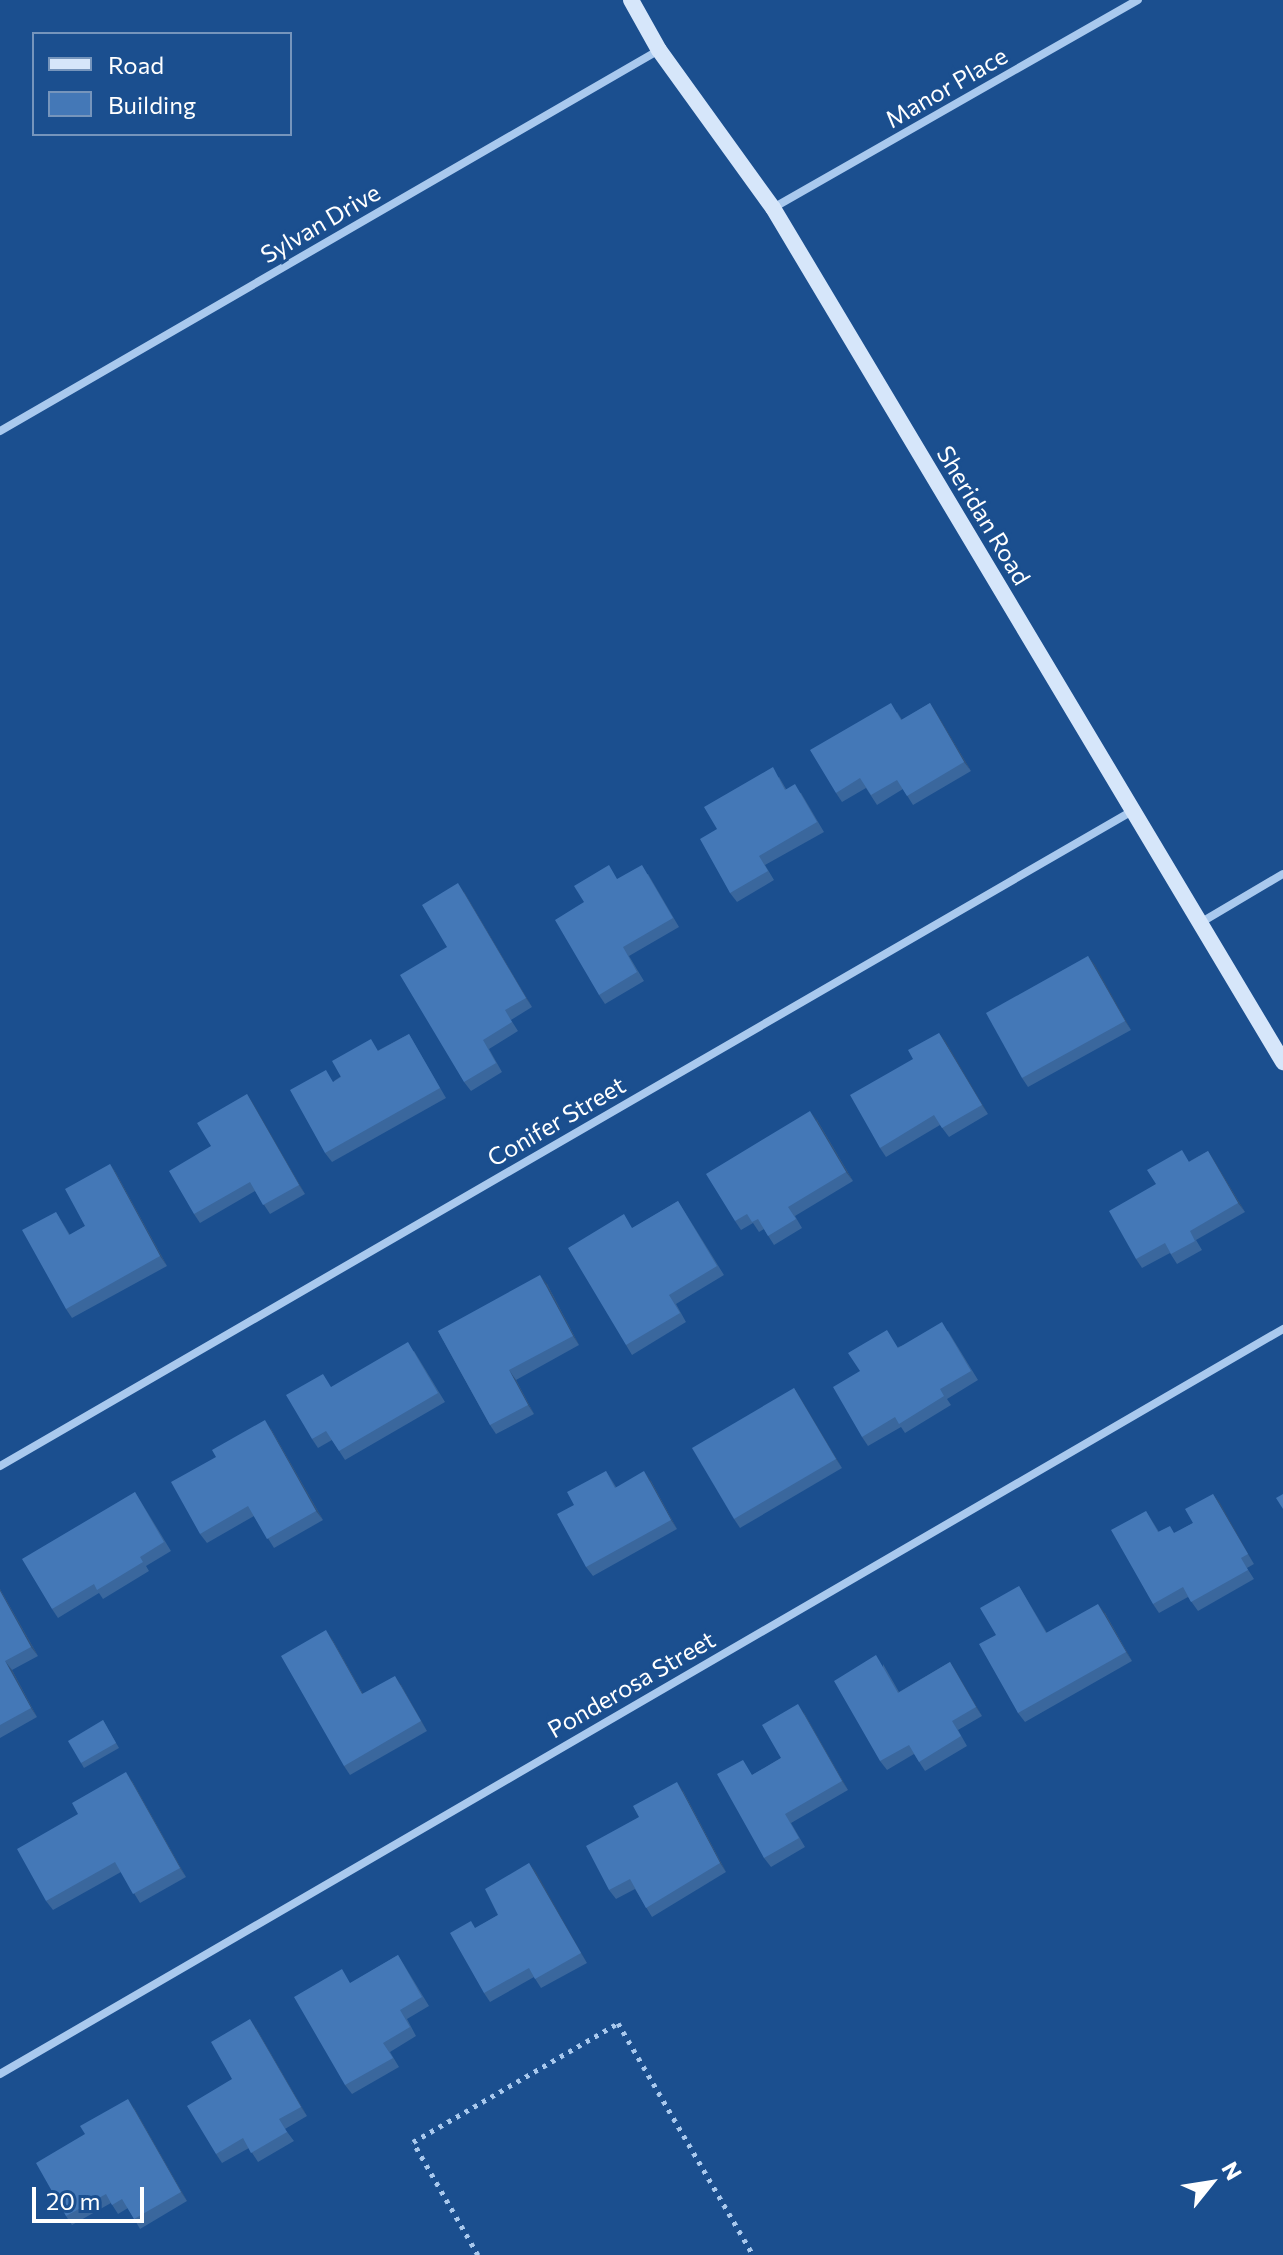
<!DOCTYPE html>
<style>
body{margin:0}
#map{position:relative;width:1283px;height:2255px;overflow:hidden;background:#1b4f8f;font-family:Commissioner,sans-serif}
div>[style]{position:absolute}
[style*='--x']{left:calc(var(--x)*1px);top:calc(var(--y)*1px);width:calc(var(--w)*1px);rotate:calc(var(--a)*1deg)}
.path>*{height:5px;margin-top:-2.5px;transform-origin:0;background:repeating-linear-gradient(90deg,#a9c9ee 0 4px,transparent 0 10px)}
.street>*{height:8px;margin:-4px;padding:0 4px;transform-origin:4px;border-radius:4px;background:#a9c9ee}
.secondary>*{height:16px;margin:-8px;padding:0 8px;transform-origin:8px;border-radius:8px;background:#d6e6fa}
.wall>*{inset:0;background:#3a679d}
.shaded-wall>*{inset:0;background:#305480}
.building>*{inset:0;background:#4478b7}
span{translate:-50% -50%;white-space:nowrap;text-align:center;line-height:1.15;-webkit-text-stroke:6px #1b4f8f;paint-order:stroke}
.street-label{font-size:24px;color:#fff}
.legend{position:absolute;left:32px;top:32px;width:260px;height:104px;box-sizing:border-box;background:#1b4f8f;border:2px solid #7695bc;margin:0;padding:10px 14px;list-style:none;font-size:24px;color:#fff}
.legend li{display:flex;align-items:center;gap:16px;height:40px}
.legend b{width:40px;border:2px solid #7695bc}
.north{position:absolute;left:1171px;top:2143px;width:80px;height:80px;-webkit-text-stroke:6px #1b4f8f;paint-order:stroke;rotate:60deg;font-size:22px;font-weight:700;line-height:32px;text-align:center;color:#fff}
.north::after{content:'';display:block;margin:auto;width:28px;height:36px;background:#fff;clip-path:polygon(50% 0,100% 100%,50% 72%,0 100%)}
.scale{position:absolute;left:32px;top:2187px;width:112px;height:36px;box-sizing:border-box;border:4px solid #fff;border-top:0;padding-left:10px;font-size:24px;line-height:28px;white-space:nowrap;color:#fff;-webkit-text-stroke:6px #1b4f8f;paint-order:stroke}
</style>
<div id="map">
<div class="path">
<i style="--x:478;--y:2255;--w:130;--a:-119.9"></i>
<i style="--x:413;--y:2142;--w:237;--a:-30.1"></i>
<i style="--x:618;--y:2023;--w:268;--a:59.8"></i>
</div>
<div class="street">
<i style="--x:773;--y:208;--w:420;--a:-29.7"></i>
<i style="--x:0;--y:431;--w:761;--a:-30.03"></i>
<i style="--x:1200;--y:923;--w:96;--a:-30.6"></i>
<i style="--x:0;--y:1466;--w:1308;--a:-30.05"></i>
<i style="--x:0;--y:2074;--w:1484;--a:-30.14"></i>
</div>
<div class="secondary">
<i style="--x:631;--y:0;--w:57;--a:60.8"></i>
<i style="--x:659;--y:50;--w:195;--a:54.2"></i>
<i style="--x:773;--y:208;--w:995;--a:59.15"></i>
</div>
<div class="wall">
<i style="clip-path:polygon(930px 703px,971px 771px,913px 805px,903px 789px,877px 805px,866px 788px,842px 802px,836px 793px,897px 712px,902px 720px)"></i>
<i style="clip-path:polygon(779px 777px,786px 789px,801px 793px,824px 832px,765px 865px,774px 880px,737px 902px,730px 893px,717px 829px)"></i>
<i style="clip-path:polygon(648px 874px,679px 927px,629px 956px,644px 981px,605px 1004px,599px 995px,584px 902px,618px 879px)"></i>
<i style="clip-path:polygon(464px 892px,532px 1007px,511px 1020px,518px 1031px,489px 1049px,502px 1072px,471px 1091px,464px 1082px,447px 947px)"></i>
<i style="clip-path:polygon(1088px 956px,1131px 1030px,1028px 1087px,1022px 1078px)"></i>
<i style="clip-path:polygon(939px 1033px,988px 1114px,949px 1137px,940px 1125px,886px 1157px,880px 1148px)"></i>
<i style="clip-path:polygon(409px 1034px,446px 1098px,332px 1162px,325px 1153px,334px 1081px,379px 1050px)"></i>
<i style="clip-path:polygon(247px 1094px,305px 1194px,270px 1214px,255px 1191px,200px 1223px,194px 1214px,211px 1146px)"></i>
<i style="clip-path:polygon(817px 1120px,853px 1181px,795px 1216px,802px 1228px,774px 1245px,764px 1229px,759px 1232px,753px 1223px,741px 1230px,735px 1221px)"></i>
<i style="clip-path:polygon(1208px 1151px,1245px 1212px,1196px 1240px,1202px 1250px,1177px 1264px,1170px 1253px,1142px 1268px,1136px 1259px,1156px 1184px,1190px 1161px)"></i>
<i style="clip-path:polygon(110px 1164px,116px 1173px,167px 1266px,72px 1318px,66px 1309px,56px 1212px,70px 1235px,85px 1226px)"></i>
<i style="clip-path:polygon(678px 1201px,724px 1275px,676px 1304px,686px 1322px,632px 1355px,626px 1345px,633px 1228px)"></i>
<i style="clip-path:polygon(547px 1284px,579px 1345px,516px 1380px,534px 1414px,496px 1434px,490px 1425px,438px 1331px)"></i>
<i style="clip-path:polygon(948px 1331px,978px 1380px,947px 1399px,951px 1405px,905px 1433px,901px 1427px,868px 1446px,862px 1437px,898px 1347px)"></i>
<i style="clip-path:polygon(414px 1351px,445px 1402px,345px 1460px,332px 1440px,318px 1448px,312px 1439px,332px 1387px)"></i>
<i style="clip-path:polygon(794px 1388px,842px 1468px,740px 1528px,734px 1519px)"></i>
<i style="clip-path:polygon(271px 1429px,323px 1520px,274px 1548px,254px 1516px,207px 1543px,200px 1534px)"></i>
<i style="clip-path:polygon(606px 1471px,616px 1487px,651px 1481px,677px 1529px,593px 1576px,586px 1567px,574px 1505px)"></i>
<i style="clip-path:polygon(135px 1492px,171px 1551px,146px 1566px,149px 1571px,103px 1599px,99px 1593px,58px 1618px,52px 1609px)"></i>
<i style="clip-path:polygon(1213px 1494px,1254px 1564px,1247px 1568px,1254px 1579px,1198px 1611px,1188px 1597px,1159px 1613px,1153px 1604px,1146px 1511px,1159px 1532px,1175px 1533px,1193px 1523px)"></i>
<i style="clip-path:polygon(1019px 1586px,1047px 1633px,1105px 1613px,1132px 1661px,1025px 1722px,1018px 1713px,996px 1635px)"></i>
<i style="clip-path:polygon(0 1589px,38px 1656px,12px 1670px,37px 1717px,0 1738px)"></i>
<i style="clip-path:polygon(332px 1639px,363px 1694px,401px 1685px,427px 1731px,350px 1775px,344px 1766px)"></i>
<i style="clip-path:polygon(950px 1662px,982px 1716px,958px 1730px,967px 1746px,925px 1771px,914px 1754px,887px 1770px,880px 1761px,883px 1664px,899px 1692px)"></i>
<i style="clip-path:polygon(804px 1713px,848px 1790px,791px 1823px,805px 1847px,771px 1867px,764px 1858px,752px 1775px,781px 1758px)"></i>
<i style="clip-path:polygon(103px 1720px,119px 1748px,84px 1768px,81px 1763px)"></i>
<i style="clip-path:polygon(132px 1781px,186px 1877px,140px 1903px,121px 1872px,53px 1910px,46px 1901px)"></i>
<i style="clip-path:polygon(683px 1791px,726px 1872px,652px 1917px,635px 1889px,616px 1899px,609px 1890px,639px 1817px)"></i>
<i style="clip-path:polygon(529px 1863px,587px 1963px,541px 1988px,534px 1977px,490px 2002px,484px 1993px,476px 1928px,498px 1915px)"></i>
<i style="clip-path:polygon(398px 1955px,429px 2006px,407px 2019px,416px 2036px,390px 2052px,399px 2067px,352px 2094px,345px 2085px,351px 1983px)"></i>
<i style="clip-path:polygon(256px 2028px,307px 2116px,285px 2129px,294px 2141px,258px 2162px,249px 2148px,222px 2163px,216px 2154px,232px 2079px)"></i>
<i style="clip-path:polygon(134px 2108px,187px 2201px,140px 2229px,128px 2208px,118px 2214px,111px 2203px,72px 2225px,66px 2216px)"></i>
</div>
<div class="shaded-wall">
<i style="clip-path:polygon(930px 703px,936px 712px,971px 771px,964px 762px)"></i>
<i style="clip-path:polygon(458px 883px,464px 892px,532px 1007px,526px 998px)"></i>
<i style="clip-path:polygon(1088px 956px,1095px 965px,1131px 1030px,1125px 1021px)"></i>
<i style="clip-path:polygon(939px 1033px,946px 1042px,988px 1114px,982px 1105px)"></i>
<i style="clip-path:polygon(247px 1094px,253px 1103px,305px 1194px,299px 1185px)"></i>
<i style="clip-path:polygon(810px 1111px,817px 1120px,853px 1181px,846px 1172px)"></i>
<i style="clip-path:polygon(1208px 1151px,1214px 1160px,1245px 1212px,1238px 1203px)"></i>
<i style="clip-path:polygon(110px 1164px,116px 1173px,167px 1266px,160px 1256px)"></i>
<i style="clip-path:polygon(540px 1275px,547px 1284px,579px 1345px,573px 1336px)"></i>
<i style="clip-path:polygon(509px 1370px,516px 1380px,534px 1414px,528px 1405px)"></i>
<i style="clip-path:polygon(794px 1388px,800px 1397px,842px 1468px,836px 1459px)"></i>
<i style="clip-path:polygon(265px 1420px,271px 1429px,323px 1520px,316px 1511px)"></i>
<i style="clip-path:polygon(644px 1471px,651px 1481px,677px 1529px,671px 1520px)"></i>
<i style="clip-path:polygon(1213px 1494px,1220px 1503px,1254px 1564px,1248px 1554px)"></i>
<i style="clip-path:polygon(0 1589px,38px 1656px,31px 1647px,0 1591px)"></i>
<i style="clip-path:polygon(1098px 1604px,1105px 1613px,1132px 1661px,1126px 1652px)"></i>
<i style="clip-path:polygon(326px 1630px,332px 1639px,368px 1703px,362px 1694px)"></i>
<i style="clip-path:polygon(5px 1661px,12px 1670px,37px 1717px,31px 1708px)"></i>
<i style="clip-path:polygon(950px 1662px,956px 1671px,982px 1716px,976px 1707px)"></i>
<i style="clip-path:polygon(395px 1676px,401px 1685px,427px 1731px,421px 1721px)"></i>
<i style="clip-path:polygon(798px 1704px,804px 1713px,848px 1790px,842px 1781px)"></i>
<i style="clip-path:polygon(126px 1772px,132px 1781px,186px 1877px,180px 1868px)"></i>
<i style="clip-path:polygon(677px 1782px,683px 1791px,726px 1872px,720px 1863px)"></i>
<i style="clip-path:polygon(529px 1863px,536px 1872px,587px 1963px,581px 1953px)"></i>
<i style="clip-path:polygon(250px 2019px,256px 2028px,307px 2116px,301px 2107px)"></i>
<i style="clip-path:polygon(128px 2099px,134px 2108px,187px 2201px,181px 2192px)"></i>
</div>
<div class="building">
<i style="clip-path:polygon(891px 703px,901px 720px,930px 703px,964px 762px,907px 796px,897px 780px,871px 795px,860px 778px,836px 793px,810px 750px)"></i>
<i style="clip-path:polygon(773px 767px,785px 790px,795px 784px,817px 822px,759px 856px,768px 871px,730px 893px,700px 839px,717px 829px,704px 807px)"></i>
<i style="clip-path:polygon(609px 865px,617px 879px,642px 865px,673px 918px,623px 947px,637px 972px,599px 995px,555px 920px,584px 902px,574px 886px)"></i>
<i style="clip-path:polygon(458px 883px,526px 998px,505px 1010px,512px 1022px,483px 1040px,496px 1063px,464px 1082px,400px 975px,447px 947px,422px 905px)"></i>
<i style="clip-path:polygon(1088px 956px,1125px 1021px,1022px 1078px,986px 1013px)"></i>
<i style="clip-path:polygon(939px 1033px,982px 1105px,942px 1128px,934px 1115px,880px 1148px,850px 1095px,913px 1059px,908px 1050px)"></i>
<i style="clip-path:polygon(409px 1034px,440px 1088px,325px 1153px,290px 1090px,326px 1070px,333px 1082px,341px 1077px,332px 1061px,371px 1039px,378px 1051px)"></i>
<i style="clip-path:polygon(247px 1094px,299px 1185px,263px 1205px,250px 1182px,194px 1214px,169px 1171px,211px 1146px,197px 1123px)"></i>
<i style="clip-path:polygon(810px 1111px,846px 1172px,788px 1207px,796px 1219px,768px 1236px,758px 1219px,752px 1222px,747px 1214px,735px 1221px,706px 1174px)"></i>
<i style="clip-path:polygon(1182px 1150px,1189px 1162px,1208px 1151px,1238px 1203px,1190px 1231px,1195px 1241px,1171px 1254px,1165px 1243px,1136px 1259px,1109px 1211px,1156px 1184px,1147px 1170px)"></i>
<i style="clip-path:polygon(110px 1164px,160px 1256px,66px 1309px,22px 1230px,56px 1212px,69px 1235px,85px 1226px,65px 1189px)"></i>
<i style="clip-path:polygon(678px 1201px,717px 1266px,669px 1295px,680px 1313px,626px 1345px,568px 1248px,624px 1214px,632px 1228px)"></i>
<i style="clip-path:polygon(540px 1275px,573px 1336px,509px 1370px,528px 1405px,490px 1425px,438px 1331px)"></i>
<i style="clip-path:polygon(942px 1322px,971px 1371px,940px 1389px,944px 1396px,899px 1424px,895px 1417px,862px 1437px,833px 1387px,860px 1371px,848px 1353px,887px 1330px,898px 1348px)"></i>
<i style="clip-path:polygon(408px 1342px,438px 1393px,339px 1451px,326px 1431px,312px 1439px,286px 1395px,323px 1374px,331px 1387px)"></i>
<i style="clip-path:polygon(794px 1388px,836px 1459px,734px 1519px,692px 1448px)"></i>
<i style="clip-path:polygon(265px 1420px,316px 1511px,267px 1539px,248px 1506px,200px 1534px,171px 1482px,216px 1457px,212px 1450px)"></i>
<i style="clip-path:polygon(606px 1471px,615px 1488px,644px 1471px,671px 1520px,586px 1567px,557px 1514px,574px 1505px,567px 1492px)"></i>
<i style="clip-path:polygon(135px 1492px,164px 1542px,140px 1557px,143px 1562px,97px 1590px,94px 1584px,52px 1609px,22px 1559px)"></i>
<i style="clip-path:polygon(1213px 1494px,1248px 1554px,1241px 1558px,1248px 1570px,1191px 1602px,1183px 1587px,1153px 1604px,1111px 1530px,1146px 1511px,1158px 1532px,1170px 1526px,1174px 1533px,1193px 1523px,1185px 1509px)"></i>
<i style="clip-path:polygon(1283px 1494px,1283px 1509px,1276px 1498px)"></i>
<i style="clip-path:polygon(1019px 1586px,1046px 1633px,1098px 1604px,1126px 1652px,1018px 1713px,979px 1644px,996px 1635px,980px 1608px)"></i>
<i style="clip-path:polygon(0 1591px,31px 1647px,5px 1661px,31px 1708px,0 1725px)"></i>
<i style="clip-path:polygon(326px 1630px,362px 1694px,395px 1676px,421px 1721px,344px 1766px,281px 1656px)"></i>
<i style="clip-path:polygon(876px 1655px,898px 1693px,950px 1662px,976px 1707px,952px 1721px,961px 1736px,919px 1762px,909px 1745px,880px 1761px,834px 1681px)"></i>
<i style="clip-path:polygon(798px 1704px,842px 1781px,785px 1814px,799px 1838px,764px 1858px,717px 1774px,743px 1760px,752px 1775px,781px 1758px,762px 1725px)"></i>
<i style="clip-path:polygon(103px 1720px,116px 1743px,81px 1763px,68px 1741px)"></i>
<i style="clip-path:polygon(126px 1772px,180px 1868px,133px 1894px,115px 1862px,46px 1901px,17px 1849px,78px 1814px,72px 1803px)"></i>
<i style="clip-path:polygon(677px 1782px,720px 1863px,646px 1908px,630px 1879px,609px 1890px,586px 1846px,639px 1817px,633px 1806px)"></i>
<i style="clip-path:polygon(529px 1863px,581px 1953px,535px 1979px,529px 1968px,484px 1993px,450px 1933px,471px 1921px,475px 1928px,498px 1915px,485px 1889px)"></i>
<i style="clip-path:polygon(398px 1955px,422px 1997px,400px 2010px,410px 2027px,383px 2043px,393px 2058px,345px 2085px,294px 1997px,342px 1969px,350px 1983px)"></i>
<i style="clip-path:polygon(250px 2019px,301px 2107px,279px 2119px,287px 2132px,251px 2153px,243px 2138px,216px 2154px,187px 2106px,232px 2079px,211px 2042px)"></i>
<i style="clip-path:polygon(128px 2099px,181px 2192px,134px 2219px,122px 2199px,112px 2205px,106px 2194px,66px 2216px,36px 2163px,85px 2134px,80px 2126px)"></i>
</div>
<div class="street-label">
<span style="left:946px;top:87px;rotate:-30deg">Manor Place</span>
<span style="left:320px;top:223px;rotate:-30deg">Sylvan Drive</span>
<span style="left:984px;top:515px;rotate:59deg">Sheridan Road</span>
<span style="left:556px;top:1121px;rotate:-30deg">Conifer Street</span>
<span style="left:631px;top:1684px;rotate:-30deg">Ponderosa Street</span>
</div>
<ul class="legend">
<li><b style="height:10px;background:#d6e6fa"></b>Road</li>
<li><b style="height:22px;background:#4478b7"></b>Building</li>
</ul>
<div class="north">N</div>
<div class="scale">20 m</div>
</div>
